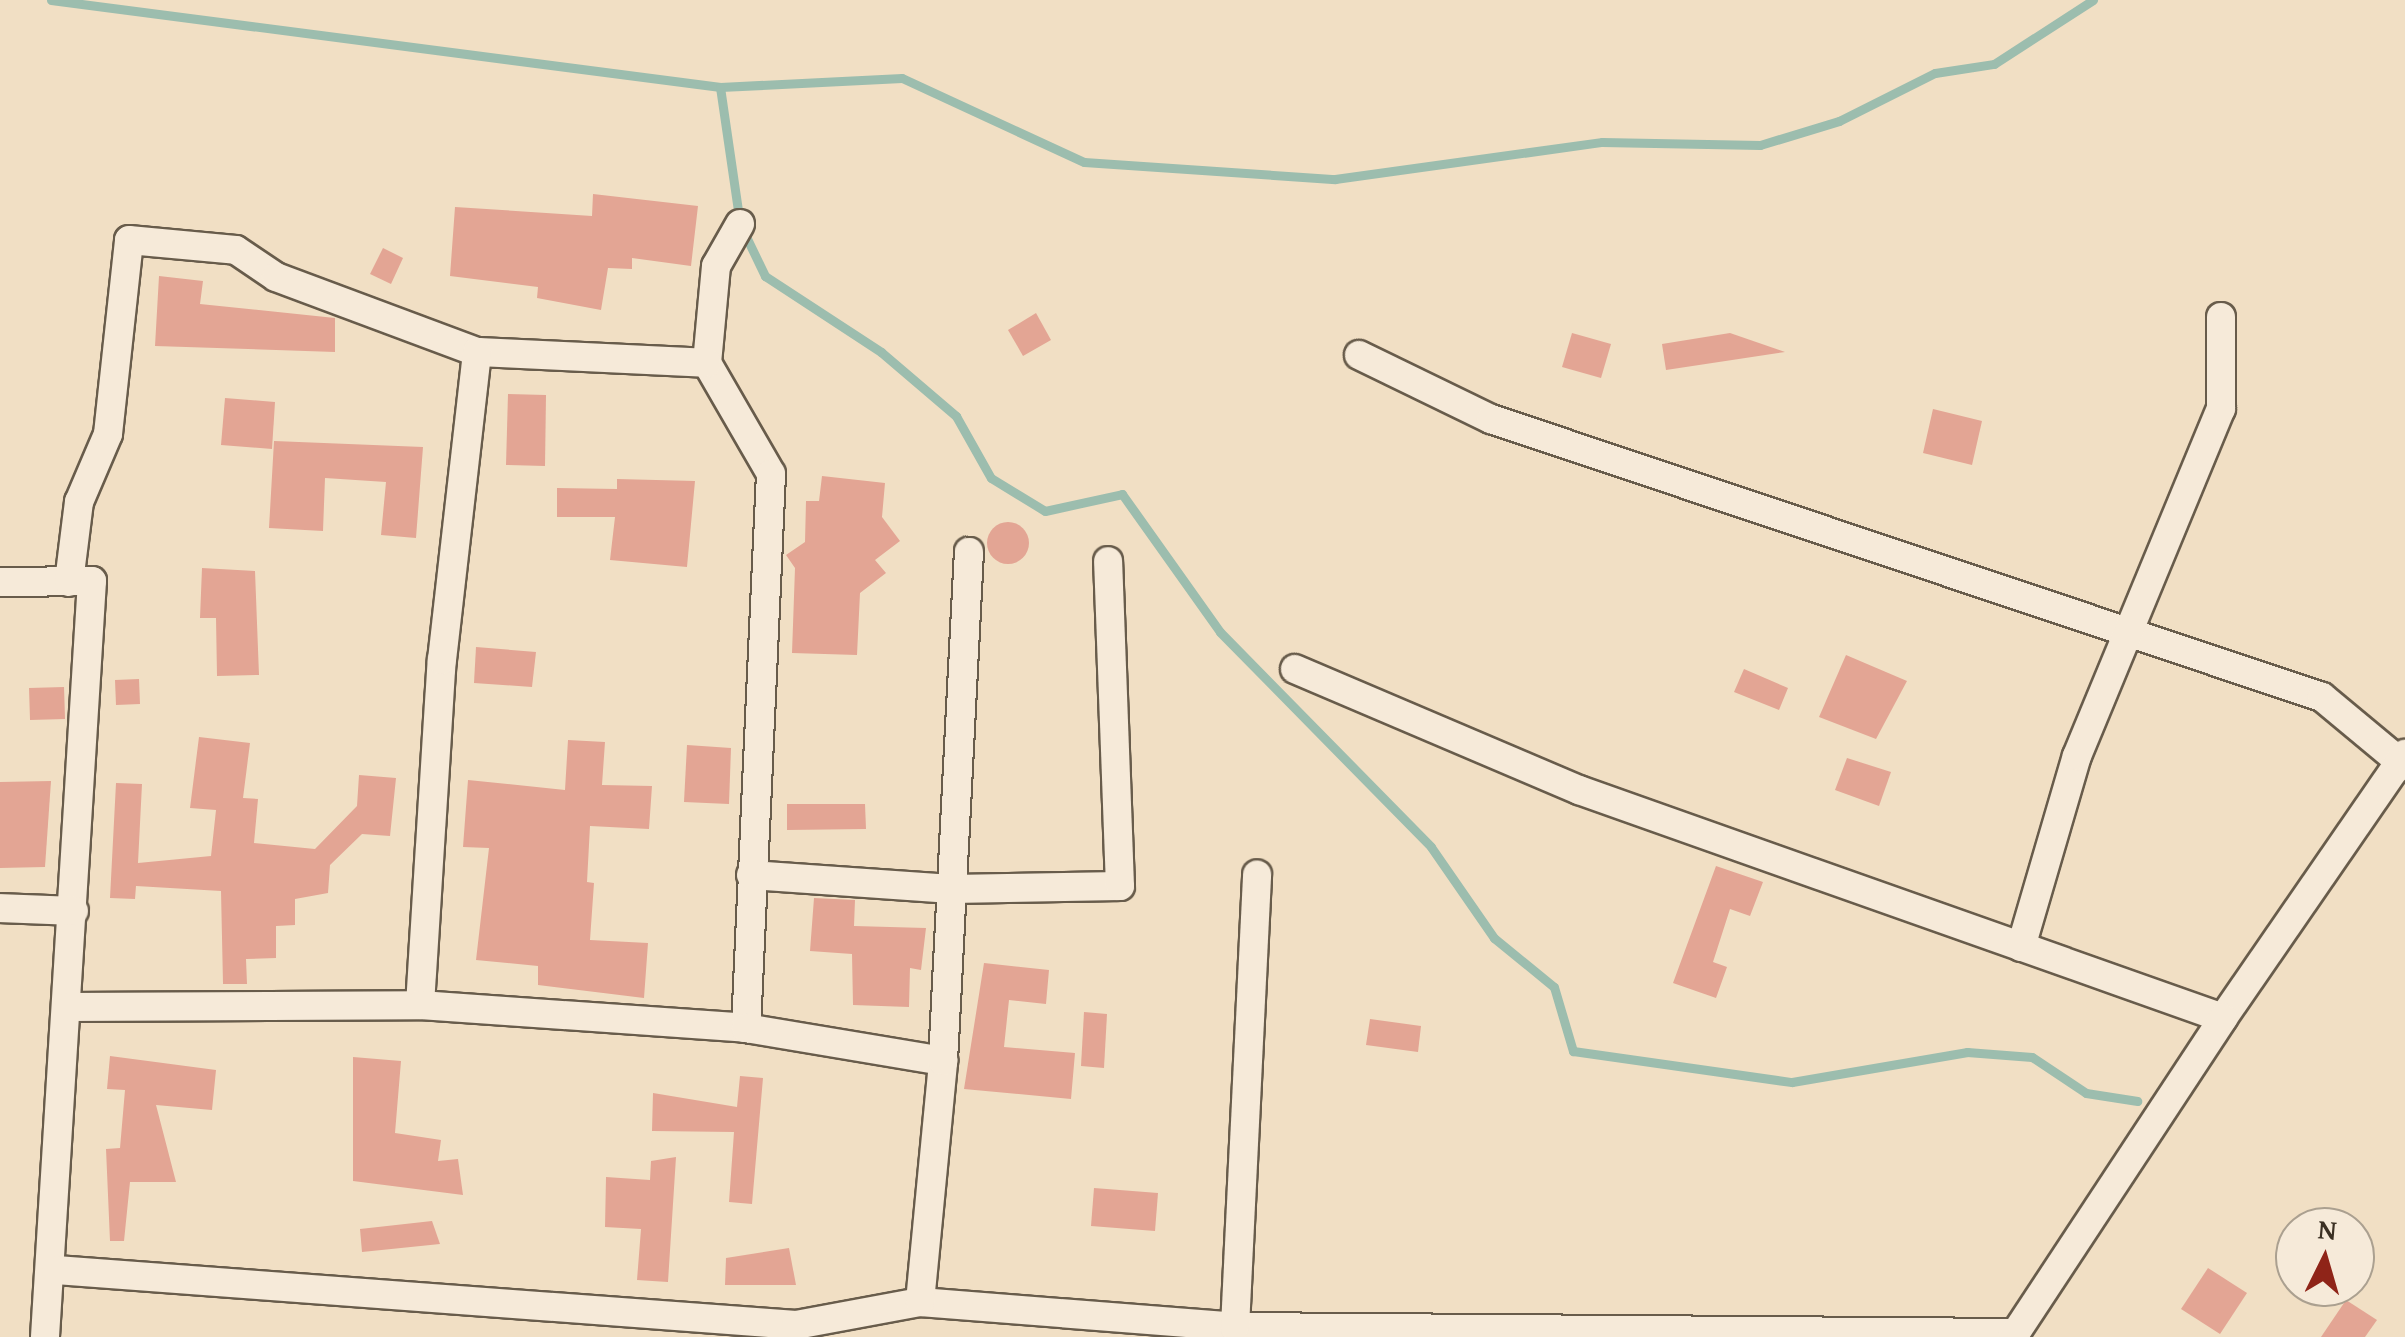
<!DOCTYPE html>
<style>
body{margin:0}
#map{position:relative;width:2405px;height:1337px;overflow:hidden;background:#f1dfc4;font-family:"Gentium Book Plus",serif}
div>[style]{position:absolute}
[style*='--x']{left:calc(var(--x)*1px);top:calc(var(--y)*1px);width:calc(var(--w)*1px);rotate:calc(var(--a)*1deg)}
.stream>*{height:9px;margin:-4.5px;padding:0 4.5px;transform-origin:4.5px;border-radius:4.5px;background:#9cbdae}
.building>*{inset:0;background:#e3a594}
.round{border-radius:50%}
.roads{filter:drop-shadow(2px 0 #685c4b) drop-shadow(-2px 0 #685c4b) drop-shadow(0 2px #685c4b) drop-shadow(0 -2px #685c4b)}
.street>*{height:28px;margin:-14px;padding:0 14px;transform-origin:14px;border-radius:14px;background:#f6ead9}
span{translate:-50% -50%;white-space:nowrap;text-align:center;line-height:1.15;-webkit-text-stroke:9px #f6ead9;paint-order:stroke}
.north{position:absolute;left:2275px;top:1207px;width:100px;height:100px;box-sizing:border-box;background:#f6ead9;border:2px solid #aba090;border-radius:50%;rotate:5deg;font-size:28px;font-weight:700;line-height:40px;text-align:center;color:#3b3023}
.north::after{content:'';display:block;margin:auto;width:35px;height:45px;background:#8f2418;clip-path:polygon(50% 0,100% 100%,50% 72%,0 100%)}
</style>
<div id="map">
<div class="stream">
<i style="--x:51;--y:0;--w:675;--a:7.41"></i>
<i style="--x:720;--y:87;--w:182;--a:-2.8"></i>
<i style="--x:902;--y:78;--w:200;--a:24.8"></i>
<i style="--x:1084;--y:162;--w:252;--a:3.9"></i>
<i style="--x:1335;--y:179;--w:270;--a:-7.9"></i>
<i style="--x:1602;--y:142;--w:158;--a:1.1"></i>
<i style="--x:1760;--y:145;--w:83;--a:-16.9"></i>
<i style="--x:1839;--y:121;--w:107;--a:-26.6"></i>
<i style="--x:1935;--y:73;--w:60;--a:-8.7"></i>
<i style="--x:1994;--y:64;--w:118;--a:-32.9"></i>
<i style="--x:720;--y:87;--w:138;--a:81.7"></i>
<i style="--x:740;--y:224;--w:58;--a:64.3"></i>
<i style="--x:765;--y:276;--w:139;--a:33.2"></i>
<i style="--x:881;--y:352;--w:99;--a:40.5"></i>
<i style="--x:956;--y:416;--w:71;--a:60.6"></i>
<i style="--x:991;--y:478;--w:63;--a:31.4"></i>
<i style="--x:1045;--y:511;--w:79;--a:-12.4"></i>
<i style="--x:1122;--y:494;--w:169;--a:54.6"></i>
<i style="--x:1220;--y:632;--w:301;--a:45.5"></i>
<i style="--x:1431;--y:847;--w:111;--a:55.3"></i>
<i style="--x:1494;--y:938;--w:77;--a:39.2"></i>
<i style="--x:1554;--y:987;--w:67;--a:73.5"></i>
<i style="--x:1573;--y:1051;--w:221;--a:8.1"></i>
<i style="--x:1792;--y:1082;--w:178;--a:-9.7"></i>
<i style="--x:1967;--y:1052;--w:65;--a:4.4"></i>
<i style="--x:2032;--y:1057;--w:65;--a:33.7"></i>
<i style="--x:2086;--y:1093;--w:52;--a:8.9"></i>
</div>
<div class="building">
<i style="clip-path:polygon(593px 194px,698px 206px,691px 266px,632px 258px,632px 269px,608px 268px,601px 310px,537px 298px,538px 287px,450px 276px,455px 207px,592px 216px)"></i>
<i style="clip-path:polygon(383px 248px,403px 258px,391px 284px,370px 274px)"></i>
<i style="clip-path:polygon(159px 276px,203px 281px,200px 304px,335px 318px,335px 352px,155px 346px)"></i>
<i style="clip-path:polygon(1036px 313px,1051px 340px,1023px 356px,1008px 330px)"></i>
<i style="clip-path:polygon(1572px 333px,1611px 344px,1601px 378px,1562px 367px)"></i>
<i style="clip-path:polygon(1730px 333px,1785px 352px,1666px 370px,1662px 344px)"></i>
<i style="clip-path:polygon(508px 394px,546px 395px,545px 466px,506px 465px)"></i>
<i style="clip-path:polygon(225px 398px,275px 402px,272px 449px,221px 445px)"></i>
<i style="clip-path:polygon(1933px 409px,1982px 421px,1972px 465px,1923px 453px)"></i>
<i style="clip-path:polygon(274px 441px,423px 447px,416px 538px,381px 535px,386px 482px,325px 478px,323px 531px,269px 528px)"></i>
<i style="clip-path:polygon(822px 476px,885px 483px,882px 517px,900px 541px,875px 560px,886px 573px,860px 593px,857px 655px,792px 653px,795px 568px,786px 555px,805px 542px,806px 501px,819px 501px)"></i>
<i style="clip-path:polygon(617px 479px,695px 481px,687px 567px,610px 560px,615px 517px,557px 517px,557px 488px,617px 489px)"></i>
<i class="round" style="left:987px;top:522px;width:42px;height:42px"></i>
<i style="clip-path:polygon(202px 568px,255px 571px,259px 675px,217px 676px,216px 618px,200px 618px)"></i>
<i style="clip-path:polygon(476px 647px,536px 652px,532px 687px,474px 683px)"></i>
<i style="clip-path:polygon(1846px 655px,1907px 681px,1876px 739px,1819px 717px)"></i>
<i style="clip-path:polygon(1744px 669px,1788px 688px,1779px 710px,1734px 692px)"></i>
<i style="clip-path:polygon(139px 679px,140px 704px,116px 705px,115px 680px)"></i>
<i style="clip-path:polygon(64px 687px,65px 719px,30px 720px,29px 688px)"></i>
<i style="clip-path:polygon(199px 737px,250px 743px,243px 798px,258px 799px,254px 843px,315px 849px,357px 806px,359px 775px,396px 778px,390px 836px,362px 834px,330px 865px,328px 893px,295px 899px,295px 925px,276px 926px,276px 958px,246px 959px,247px 984px,223px 984px,221px 891px,136px 886px,135px 899px,110px 898px,116px 783px,142px 784px,138px 863px,211px 856px,216px 810px,190px 808px)"></i>
<i style="clip-path:polygon(568px 740px,605px 742px,602px 785px,652px 786px,649px 829px,590px 826px,587px 882px,594px 883px,590px 940px,648px 943px,644px 998px,538px 985px,538px 966px,476px 960px,489px 848px,463px 847px,468px 780px,565px 790px)"></i>
<i style="clip-path:polygon(687px 745px,731px 748px,729px 804px,684px 802px)"></i>
<i style="clip-path:polygon(1847px 758px,1891px 772px,1879px 806px,1835px 790px)"></i>
<i style="clip-path:polygon(51px 781px,45px 867px,0 868px,0 782px)"></i>
<i style="clip-path:polygon(787px 804px,865px 804px,866px 829px,787px 830px)"></i>
<i style="clip-path:polygon(1716px 866px,1763px 882px,1750px 916px,1730px 909px,1713px 962px,1727px 967px,1716px 998px,1673px 983px)"></i>
<i style="clip-path:polygon(814px 898px,855px 900px,854px 926px,926px 928px,921px 970px,910px 968px,909px 1007px,853px 1005px,852px 954px,810px 951px)"></i>
<i style="clip-path:polygon(984px 963px,1049px 970px,1046px 1004px,1009px 1000px,1004px 1047px,1075px 1053px,1071px 1099px,964px 1089px)"></i>
<i style="clip-path:polygon(1084px 1012px,1107px 1014px,1104px 1068px,1081px 1066px)"></i>
<i style="clip-path:polygon(1370px 1019px,1421px 1026px,1418px 1052px,1366px 1045px)"></i>
<i style="clip-path:polygon(110px 1056px,216px 1070px,212px 1110px,156px 1105px,176px 1182px,130px 1182px,124px 1241px,110px 1241px,106px 1149px,120px 1148px,125px 1090px,107px 1089px)"></i>
<i style="clip-path:polygon(353px 1057px,401px 1061px,395px 1133px,441px 1140px,438px 1161px,458px 1159px,463px 1195px,353px 1181px)"></i>
<i style="clip-path:polygon(740px 1076px,763px 1078px,752px 1204px,729px 1202px,734px 1132px,652px 1131px,653px 1093px,737px 1107px)"></i>
<i style="clip-path:polygon(676px 1157px,668px 1282px,637px 1280px,641px 1229px,605px 1227px,606px 1177px,650px 1180px,651px 1161px)"></i>
<i style="clip-path:polygon(1094px 1188px,1158px 1193px,1155px 1231px,1091px 1226px)"></i>
<i style="clip-path:polygon(432px 1221px,440px 1244px,362px 1252px,360px 1229px)"></i>
<i style="clip-path:polygon(789px 1248px,796px 1285px,725px 1285px,726px 1258px)"></i>
<i style="clip-path:polygon(2208px 1268px,2247px 1293px,2220px 1334px,2181px 1309px)"></i>
<i style="clip-path:polygon(2346px 1300px,2377px 1320px,2365px 1337px,2321px 1337px)"></i>
</div>
<div class="roads">
<div class="street">
<i style="--x:740;--y:224;--w:48;--a:119.7"></i>
<i style="--x:716;--y:266;--w:97;--a:95.3"></i>
<i style="--x:707;--y:363;--w:128;--a:60"></i>
<i style="--x:771;--y:474;--w:555;--a:92.58"></i>
<i style="--x:1359;--y:355;--w:147;--a:25.9"></i>
<i style="--x:1491;--y:419;--w:876;--a:18.5"></i>
<i style="--x:2322;--y:697;--w:108;--a:39.7"></i>
<i style="--x:0;--y:582;--w:92;--a:-0.6"></i>
<i style="--x:92;--y:581;--w:757;--a:93.56"></i>
<i style="--x:69;--y:582;--w:81;--a:-82.9"></i>
<i style="--x:79;--y:502;--w:74;--a:-66.9"></i>
<i style="--x:108;--y:434;--w:195;--a:-83.8"></i>
<i style="--x:129;--y:240;--w:107;--a:5.3"></i>
<i style="--x:236;--y:250;--w:48;--a:34"></i>
<i style="--x:276;--y:277;--w:215;--a:20.5"></i>
<i style="--x:477;--y:352;--w:230;--a:2.7"></i>
<i style="--x:1295;--y:669;--w:309;--a:23.1"></i>
<i style="--x:1579;--y:790;--w:683;--a:19.5"></i>
<i style="--x:2223;--y:1018;--w:321;--a:-55.4"></i>
<i style="--x:751;--y:875;--w:201;--a:4"></i>
<i style="--x:952;--y:889;--w:168;--a:-1"></i>
<i style="--x:1120;--y:886;--w:325;--a:-92.1"></i>
<i style="--x:0;--y:908;--w:74;--a:2.3"></i>
<i style="--x:2021;--y:947;--w:199;--a:-73.7"></i>
<i style="--x:2077;--y:756;--w:376;--a:-67.5"></i>
<i style="--x:2221;--y:409;--w:92;--a:-90"></i>
<i style="--x:420;--y:1005;--w:346;--a:-86.4"></i>
<i style="--x:442;--y:660;--w:310;--a:-83.5"></i>
<i style="--x:69;--y:1007;--w:351;--a:-0.3"></i>
<i style="--x:420;--y:1005;--w:327;--a:4"></i>
<i style="--x:746;--y:1028;--w:200;--a:9.5"></i>
<i style="--x:56;--y:1270;--w:742;--a:4.25"></i>
<i style="--x:796;--y:1325;--w:126;--a:-10.5"></i>
<i style="--x:920;--y:1302;--w:316;--a:4.5"></i>
<i style="--x:1235;--y:1327;--w:781;--a:0.44"></i>
<i style="--x:920;--y:1302;--w:242;--a:-84.5"></i>
<i style="--x:943;--y:1061;--w:510;--a:-87.08"></i>
<i style="--x:1235;--y:1327;--w:453;--a:-87.2"></i>
<i style="--x:2013;--y:1337;--w:382;--a:-56.6"></i>
</div>
</div>
<div class="north">N</div>
</div>
